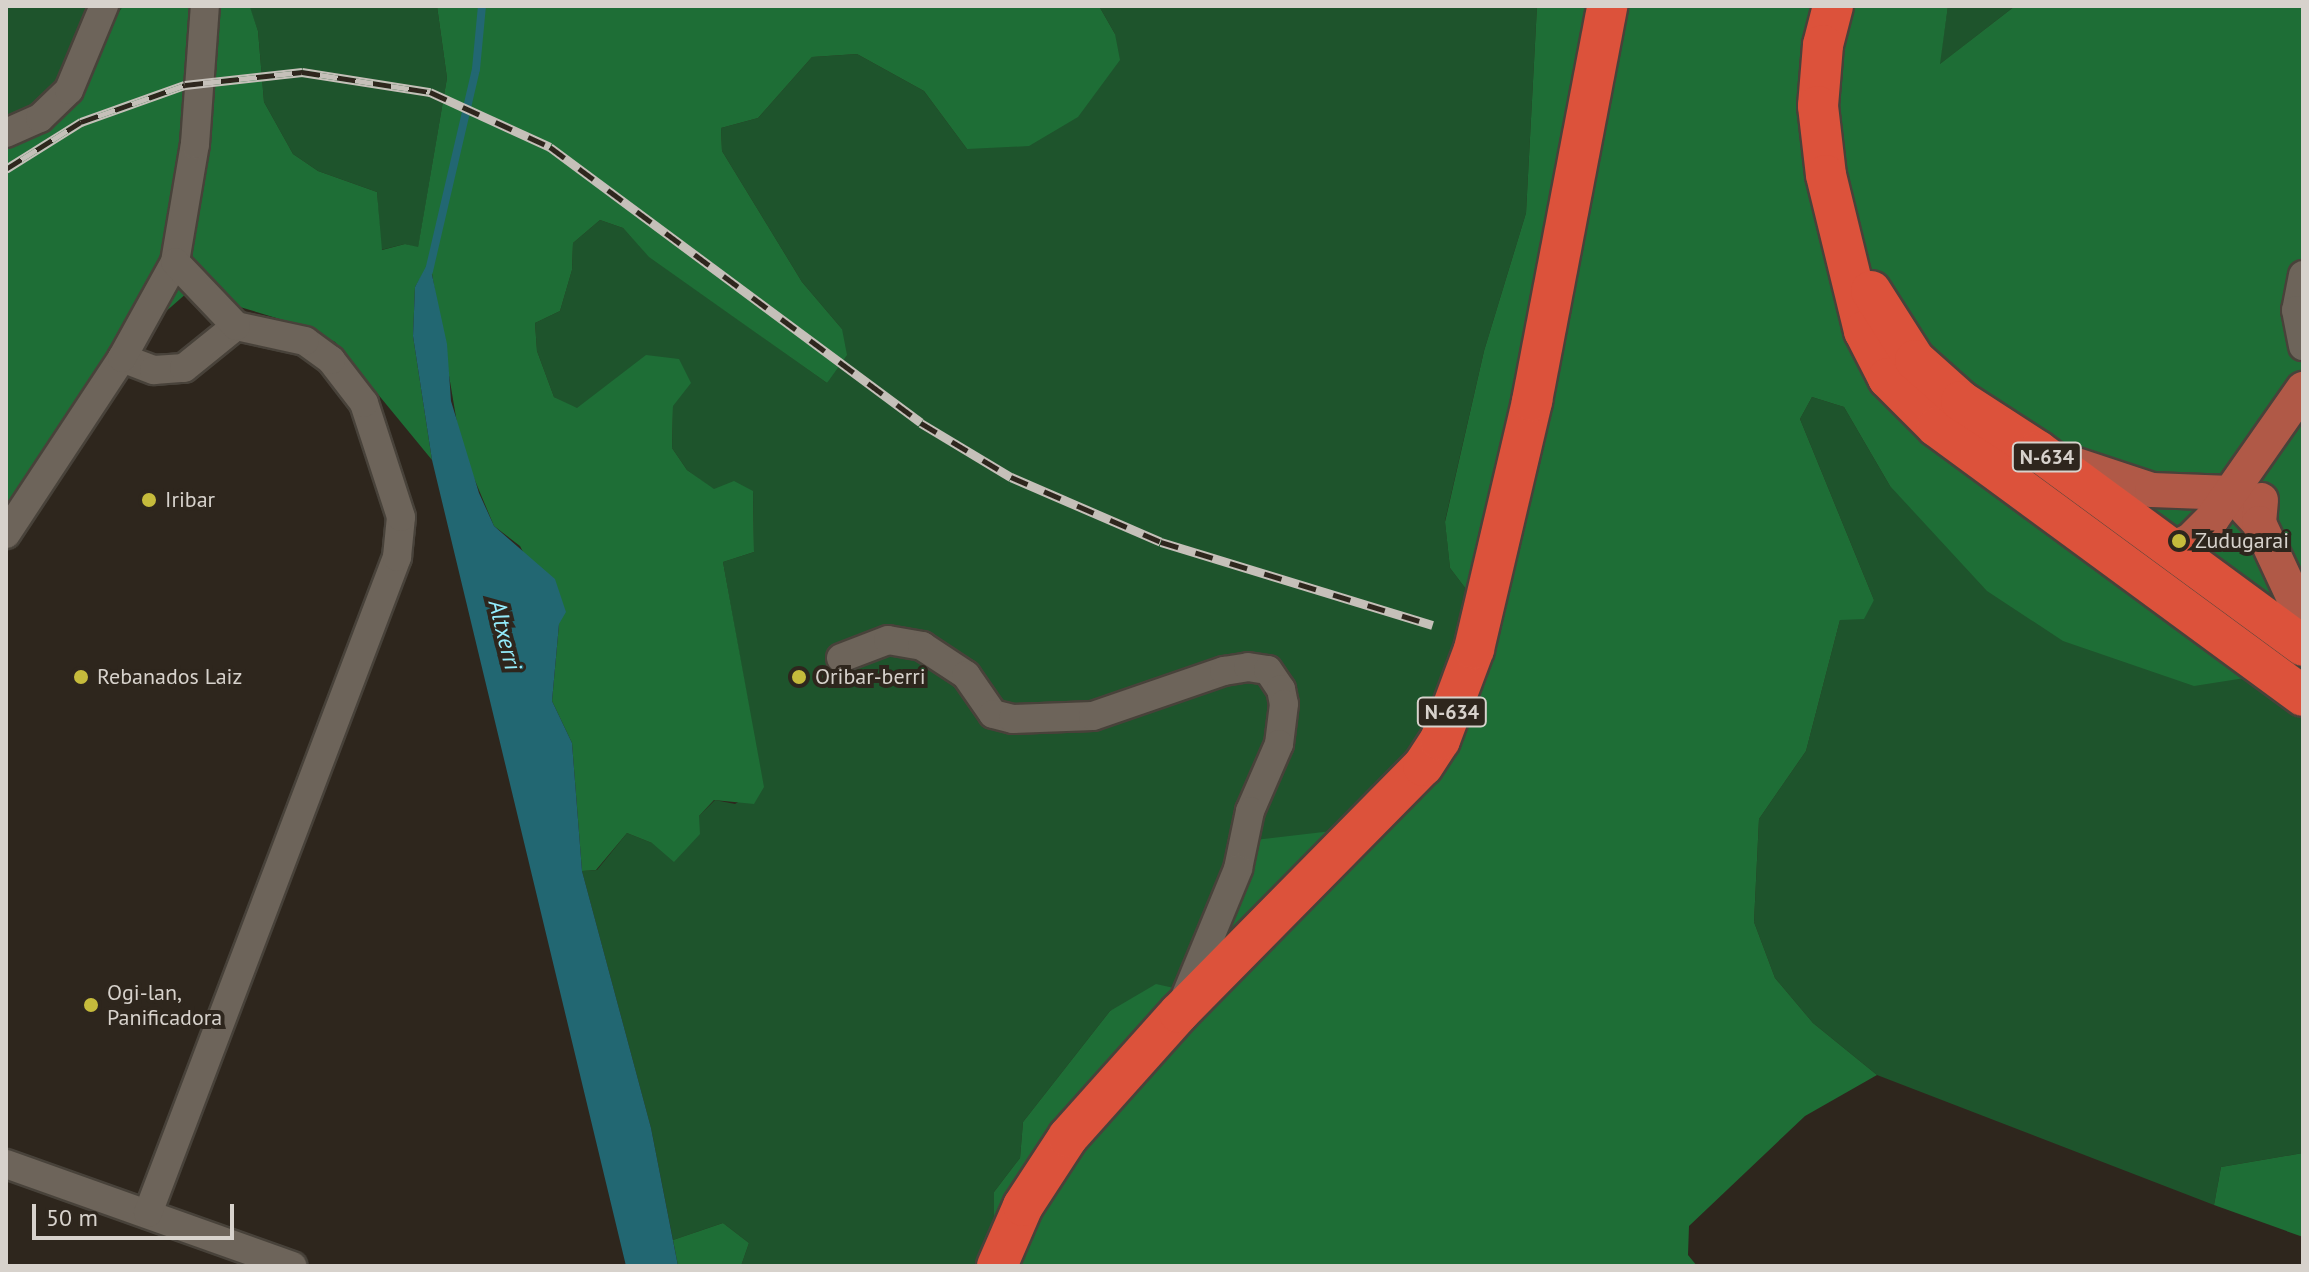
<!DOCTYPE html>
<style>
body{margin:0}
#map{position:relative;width:2309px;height:1272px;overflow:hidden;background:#2e261d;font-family:"PT Sans",sans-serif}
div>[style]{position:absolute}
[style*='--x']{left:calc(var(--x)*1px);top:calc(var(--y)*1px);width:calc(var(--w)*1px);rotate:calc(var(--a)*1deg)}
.green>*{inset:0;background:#1e542c}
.forest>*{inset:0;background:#1e6e36}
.water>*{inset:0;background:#226772}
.stream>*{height:8px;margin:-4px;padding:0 4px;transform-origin:4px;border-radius:4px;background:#226772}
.roads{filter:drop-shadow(2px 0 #48423a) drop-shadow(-2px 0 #48423a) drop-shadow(0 2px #48423a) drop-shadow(0 -2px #48423a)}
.minor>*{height:28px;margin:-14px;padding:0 14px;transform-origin:14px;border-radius:14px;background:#6d645a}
.major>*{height:34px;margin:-17px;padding:0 17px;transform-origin:17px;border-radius:17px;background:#b05947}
.highway>*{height:40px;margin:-20px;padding:0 20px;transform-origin:20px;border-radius:20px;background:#dc523b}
.rail>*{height:9px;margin-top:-4.5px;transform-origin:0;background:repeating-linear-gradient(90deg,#2e261d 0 18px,#c5c0b9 0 36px);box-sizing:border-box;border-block:2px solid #c5c0b9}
.dots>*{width:22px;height:22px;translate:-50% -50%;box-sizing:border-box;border:4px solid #2e261d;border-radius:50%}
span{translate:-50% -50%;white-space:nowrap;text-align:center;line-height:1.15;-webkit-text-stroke:8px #2e261d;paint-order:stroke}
.shield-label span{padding:2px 6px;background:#2e261d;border:2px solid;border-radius:6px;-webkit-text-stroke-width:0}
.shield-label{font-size:20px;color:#d7d2cc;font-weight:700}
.poi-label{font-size:22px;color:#d7d2cc}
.left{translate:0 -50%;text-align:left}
.water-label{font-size:24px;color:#94ecfb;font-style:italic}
.frame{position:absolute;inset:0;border:8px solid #d7d2cc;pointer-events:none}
.scale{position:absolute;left:32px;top:1204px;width:202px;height:36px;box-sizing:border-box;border:4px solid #d7d2cc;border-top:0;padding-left:10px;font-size:24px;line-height:28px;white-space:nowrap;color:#d7d2cc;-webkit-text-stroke:6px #2e261d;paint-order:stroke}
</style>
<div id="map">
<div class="green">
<i style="clip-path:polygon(6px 6px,123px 6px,101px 38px,73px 104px,6px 148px)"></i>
<i style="clip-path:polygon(249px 6px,437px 6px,447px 78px,418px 248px,405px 244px,381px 250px,377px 192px,318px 171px,293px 154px,264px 102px,258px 31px)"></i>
<i style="clip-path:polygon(1099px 6px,1537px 6px,1526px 213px,1484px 351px,1445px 521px,1450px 568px,1469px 593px,1457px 665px,1399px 778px,1214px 920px,1173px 988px,1110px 1011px,1023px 1122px,1020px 1158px,994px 1192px,994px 1232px,978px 1266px,741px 1266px,749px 1243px,723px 1223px,673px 1240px,651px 1128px,582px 871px,597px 870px,627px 833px,652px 843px,699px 816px,715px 800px,735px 804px,763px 787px,723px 562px,754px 552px,753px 491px,714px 490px,687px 470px,672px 448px,673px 406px,577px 409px,554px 397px,537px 351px,535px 323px,560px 311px,572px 270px,573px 243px,600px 220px,623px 228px,649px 256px,827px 383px,842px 329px,802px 282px,722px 151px,721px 128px,758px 118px,812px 57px,857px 54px,924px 91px,967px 149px,1115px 34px)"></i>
<i style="clip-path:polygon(1948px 6px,2015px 6px,1939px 65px)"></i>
<i style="clip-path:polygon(1812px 397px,1844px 407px,1890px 486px,2303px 628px,2303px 1153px,2221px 1167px,2214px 1205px,1877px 1075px,1813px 1023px,1775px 978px,1754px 922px,1759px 819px,1806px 751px,1840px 620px,1874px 600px,1800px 419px)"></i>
</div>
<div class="forest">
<i style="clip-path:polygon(123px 6px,250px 7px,258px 31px,264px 102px,293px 154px,318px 171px,377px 192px,382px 250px,405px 244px,418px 247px,447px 78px,437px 6px,1099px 6px,1115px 34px,1120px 60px,1078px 117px,1029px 146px,967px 149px,924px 91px,857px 54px,812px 57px,758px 118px,721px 128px,722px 151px,802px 282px,842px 329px,847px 355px,827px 383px,649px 257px,623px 228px,600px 220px,573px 243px,572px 270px,560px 311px,535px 323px,537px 351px,554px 397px,577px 408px,646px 355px,679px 359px,691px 383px,673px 406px,672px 448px,687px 470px,714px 489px,734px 481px,753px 491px,754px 552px,723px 562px,764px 787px,754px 804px,714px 800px,699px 816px,700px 834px,674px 862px,652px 843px,627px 833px,596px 870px,582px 871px,572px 743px,552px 701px,559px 624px,520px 546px,494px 526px,461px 447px,430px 262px,415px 287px,413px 336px,432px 460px,335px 342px,296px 324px,240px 307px,213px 288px,188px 292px,163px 314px,6px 552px,6px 148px,73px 104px,101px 38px)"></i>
<i style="clip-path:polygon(1537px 6px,1948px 6px,1940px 64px,2015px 6px,2303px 6px,2303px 628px,2280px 654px,2245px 678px,2194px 686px,2063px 641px,1987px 591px,1890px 486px,1844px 407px,1812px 397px,1800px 419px,1874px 600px,1864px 619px,1840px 620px,1806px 751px,1759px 819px,1754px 922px,1775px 978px,1813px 1023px,1877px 1075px,1805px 1116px,1689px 1226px,1688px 1255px,1697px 1266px,978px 1266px,994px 1232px,994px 1192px,1020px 1158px,1023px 1122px,1110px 1011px,1156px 984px,1174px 988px,1255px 840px,1349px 829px,1433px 728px,1469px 593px,1450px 568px,1445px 522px,1484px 351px,1526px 213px)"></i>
<i style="clip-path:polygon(2303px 1153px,2303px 1237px,2214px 1205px,2221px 1167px)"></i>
<i style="clip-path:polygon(723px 1223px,749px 1243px,741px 1266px,678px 1266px,673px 1240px)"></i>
</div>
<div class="water">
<i style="clip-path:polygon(429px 261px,447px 344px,451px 401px,479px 493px,494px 526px,555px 579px,566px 612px,559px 624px,552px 701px,572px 743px,582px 871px,651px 1128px,678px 1266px,626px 1266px,432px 460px,413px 336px,415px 287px)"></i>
</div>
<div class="stream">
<i style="--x:429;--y:271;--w:207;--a:-76.9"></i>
<i style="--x:476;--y:69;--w:63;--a:-84.6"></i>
</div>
<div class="roads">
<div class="minor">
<i style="--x:6;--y:133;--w:37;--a:-24"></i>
<i style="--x:40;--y:118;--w:40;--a:-44"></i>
<i style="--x:69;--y:90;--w:91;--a:-67.4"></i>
<i style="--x:2303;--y:275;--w:36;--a:101"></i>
<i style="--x:2296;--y:310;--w:37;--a:79"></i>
<i style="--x:122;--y:358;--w:34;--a:21"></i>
<i style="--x:154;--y:370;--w:30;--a:-4"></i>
<i style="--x:184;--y:368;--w:67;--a:-38.9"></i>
<i style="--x:6;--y:534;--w:211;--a:-56.6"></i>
<i style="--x:122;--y:358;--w:110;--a:-61.1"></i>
<i style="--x:175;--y:262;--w:120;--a:-80.4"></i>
<i style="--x:195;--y:144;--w:138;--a:-85.9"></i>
<i style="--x:841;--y:658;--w:50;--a:-21"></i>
<i style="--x:888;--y:640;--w:35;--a:10"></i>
<i style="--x:922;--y:646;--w:53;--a:33.4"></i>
<i style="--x:966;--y:675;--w:47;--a:55.3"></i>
<i style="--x:993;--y:714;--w:21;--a:14"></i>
<i style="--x:1013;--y:719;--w:80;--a:-2.1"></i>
<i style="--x:1093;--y:716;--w:139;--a:-19"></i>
<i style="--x:1224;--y:671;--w:24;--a:-9"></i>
<i style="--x:1248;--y:667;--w:20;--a:9"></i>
<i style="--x:1268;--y:670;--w:23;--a:56"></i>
<i style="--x:1281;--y:689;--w:15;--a:79"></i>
<i style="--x:1284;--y:704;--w:40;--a:97.1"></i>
<i style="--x:1279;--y:744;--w:73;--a:113.4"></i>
<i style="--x:1250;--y:811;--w:59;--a:101.7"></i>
<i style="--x:1238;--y:869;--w:147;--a:112.4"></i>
<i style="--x:6;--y:1164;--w:304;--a:19.6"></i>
<i style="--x:148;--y:1213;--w:702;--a:-69.21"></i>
<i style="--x:397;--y:557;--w:40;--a:-84.3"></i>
<i style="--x:401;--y:517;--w:120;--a:-108"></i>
<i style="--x:364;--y:403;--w:54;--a:-127.5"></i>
<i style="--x:331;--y:360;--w:32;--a:-144"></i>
<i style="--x:305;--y:341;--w:71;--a:-167.7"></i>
<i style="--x:236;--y:326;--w:88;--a:-133.6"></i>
</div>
<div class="major">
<i style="--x:2064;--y:461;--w:93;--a:18.2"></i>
<i style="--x:2152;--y:490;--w:79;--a:2.2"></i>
<i style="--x:2231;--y:493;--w:41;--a:47"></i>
<i style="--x:2261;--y:500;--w:23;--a:95"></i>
<i style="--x:2259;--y:523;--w:105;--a:65.1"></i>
<i style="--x:2172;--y:549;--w:21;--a:-25"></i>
<i style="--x:2191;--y:540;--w:30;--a:-45"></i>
<i style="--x:2212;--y:519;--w:159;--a:-55"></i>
</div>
<div class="highway">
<i style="--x:1833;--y:6;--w:40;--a:104.4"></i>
<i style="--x:1823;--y:45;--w:61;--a:94.7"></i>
<i style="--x:1818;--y:106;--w:69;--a:83.4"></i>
<i style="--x:1826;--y:175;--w:161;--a:76.3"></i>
<i style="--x:1864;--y:331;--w:53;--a:62.9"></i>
<i style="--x:1888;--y:378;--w:69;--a:45"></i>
<i style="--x:1937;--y:427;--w:454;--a:36.3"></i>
<i style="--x:1871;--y:291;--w:82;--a:57.5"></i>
<i style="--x:1915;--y:360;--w:62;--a:41.7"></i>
<i style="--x:1961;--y:401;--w:92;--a:33"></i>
<i style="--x:2038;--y:451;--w:329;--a:36.3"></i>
<i style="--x:997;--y:1266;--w:65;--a:-66.6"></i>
<i style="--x:1023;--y:1206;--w:82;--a:-56.9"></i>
<i style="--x:1068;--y:1137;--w:166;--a:-48.2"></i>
<i style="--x:1179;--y:1013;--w:347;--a:-45.4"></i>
<i style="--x:1423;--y:766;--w:31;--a:-57"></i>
<i style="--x:1440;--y:740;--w:97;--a:-69.5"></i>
<i style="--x:1474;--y:649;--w:255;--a:-76.8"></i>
<i style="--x:1532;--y:401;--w:402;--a:-79.2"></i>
</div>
</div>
<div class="rail">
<i style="--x:6;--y:169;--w:89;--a:-32.1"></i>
<i style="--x:81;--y:122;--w:110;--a:-19.6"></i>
<i style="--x:185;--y:85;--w:118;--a:-6.3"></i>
<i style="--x:302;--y:72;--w:130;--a:8.9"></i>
<i style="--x:430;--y:92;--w:132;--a:24.6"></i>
<i style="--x:550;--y:147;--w:462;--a:36.6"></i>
<i style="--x:921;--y:423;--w:105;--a:31"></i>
<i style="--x:1011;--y:477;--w:163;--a:23.4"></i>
<i style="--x:1161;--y:542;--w:284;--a:17"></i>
</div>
<div class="dots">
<i style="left:149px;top:500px;background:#c6bb3c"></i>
<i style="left:2179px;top:541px;background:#c6bb3c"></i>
<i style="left:81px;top:677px;background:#c6bb3c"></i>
<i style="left:799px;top:677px;background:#c6bb3c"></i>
<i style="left:91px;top:1005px;background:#c6bb3c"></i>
</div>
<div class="shield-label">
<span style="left:2047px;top:457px">N-634</span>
<span style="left:1452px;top:712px">N-634</span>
</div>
<div class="poi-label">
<span class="left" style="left:165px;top:500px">Iribar</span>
<span class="left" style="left:2195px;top:541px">Zudugarai</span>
<span class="left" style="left:97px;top:677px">Rebanados Laiz</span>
<span class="left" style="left:815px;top:677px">Oribar-berri</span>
<span class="left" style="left:107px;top:1005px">Ogi-lan,<br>Panificadora</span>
</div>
<div class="water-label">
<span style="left:505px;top:635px;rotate:76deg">Altxerri</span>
</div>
<div class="frame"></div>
<div class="scale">50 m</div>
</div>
